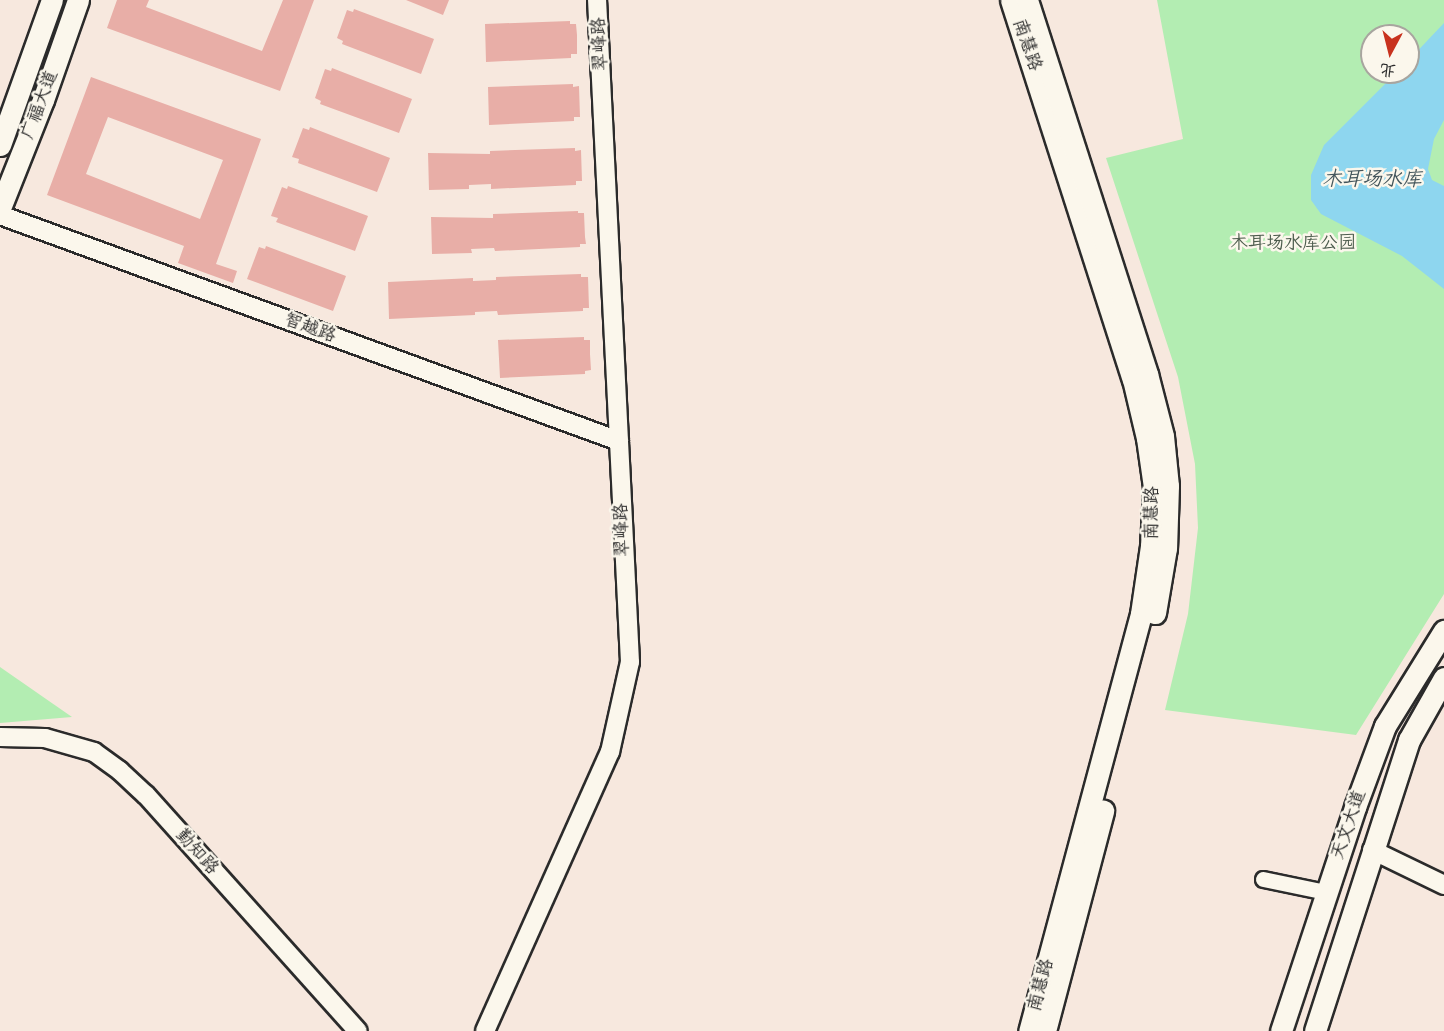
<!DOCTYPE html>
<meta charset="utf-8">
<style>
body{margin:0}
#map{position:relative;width:1444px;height:1031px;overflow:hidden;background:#f7e8de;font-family:"Comic Neue","LXGW WenKai TC",sans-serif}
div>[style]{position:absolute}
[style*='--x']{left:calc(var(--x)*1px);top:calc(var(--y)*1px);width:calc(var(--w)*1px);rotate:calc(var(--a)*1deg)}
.green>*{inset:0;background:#b3edb2}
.water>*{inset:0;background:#8ed6ef}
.building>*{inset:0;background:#e8aea7}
.roads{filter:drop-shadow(2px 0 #2b2b2b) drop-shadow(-2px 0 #2b2b2b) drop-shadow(0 2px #2b2b2b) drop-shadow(0 -2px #2b2b2b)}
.minor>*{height:15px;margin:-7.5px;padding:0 7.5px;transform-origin:7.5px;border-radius:7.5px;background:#fbf7ec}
.tertiary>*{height:18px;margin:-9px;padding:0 9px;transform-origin:9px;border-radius:9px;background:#fbf7ec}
.secondary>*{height:21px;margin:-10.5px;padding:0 10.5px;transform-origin:10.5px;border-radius:10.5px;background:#fbf7ec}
span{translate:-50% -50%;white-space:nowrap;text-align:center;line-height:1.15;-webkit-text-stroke:5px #fbf7ec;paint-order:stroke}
.street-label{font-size:18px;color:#2b2b2b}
.park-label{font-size:18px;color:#4d5c4d}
.water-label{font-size:20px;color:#44565c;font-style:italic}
.north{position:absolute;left:1360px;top:24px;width:60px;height:60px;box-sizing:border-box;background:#fbf7ec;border:2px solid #a8a59f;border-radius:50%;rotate:187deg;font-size:16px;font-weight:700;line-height:24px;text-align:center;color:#2b2b2b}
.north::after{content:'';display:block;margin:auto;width:21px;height:27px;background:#c8321e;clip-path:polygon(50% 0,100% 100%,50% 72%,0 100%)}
</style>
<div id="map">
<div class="green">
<i style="clip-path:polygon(evenodd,1157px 0,1444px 0,1444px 594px,1356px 735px,1165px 710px,1188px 614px,1198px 528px,1195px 464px,1178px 377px,1106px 158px,1183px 139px,1157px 0,1372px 36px,1408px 36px,1408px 72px,1372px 72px,1372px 36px)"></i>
<i style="clip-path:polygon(0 667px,72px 717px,0 723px)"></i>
</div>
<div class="water">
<i style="clip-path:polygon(1444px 23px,1444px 120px,1434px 139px,1428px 169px,1432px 180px,1444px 186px,1444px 289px,1402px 256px,1321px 214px,1311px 200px,1311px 175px,1324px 145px,1397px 72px,1408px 72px,1408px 61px)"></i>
</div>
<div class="building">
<i style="clip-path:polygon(117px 0,149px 0,146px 7px,262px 51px,283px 0,314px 0,280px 91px,107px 28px)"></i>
<i style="clip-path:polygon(406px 0,449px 0,443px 15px)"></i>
<i style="clip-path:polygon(354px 9px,434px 39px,421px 74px,342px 44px,343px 41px,337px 38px,347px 10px,353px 12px)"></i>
<i style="clip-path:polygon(570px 21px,570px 24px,576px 24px,577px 35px,577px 54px,571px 54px,571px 58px,486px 62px,485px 24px)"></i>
<i style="clip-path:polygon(332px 68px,412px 99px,399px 133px,320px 104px,321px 101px,315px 98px,325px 69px,331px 71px)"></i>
<i style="clip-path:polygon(evenodd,91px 77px,261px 139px,216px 264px,237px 271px,233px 283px,178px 263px,184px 246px,47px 195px,91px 77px,108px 117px,223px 160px,200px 219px,86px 174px,108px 117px)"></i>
<i style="clip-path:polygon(573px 84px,573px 87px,579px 86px,580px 117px,574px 117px,574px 121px,489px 125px,488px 87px)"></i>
<i style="clip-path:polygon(310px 127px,390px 158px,377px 192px,298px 163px,299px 159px,292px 157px,303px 128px,309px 130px)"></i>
<i style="clip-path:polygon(575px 148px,575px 151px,581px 150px,582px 181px,576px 181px,576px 185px,491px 189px,491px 184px,469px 185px,469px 189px,429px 190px,428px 153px,490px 154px,490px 151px)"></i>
<i style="clip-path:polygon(288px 186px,368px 216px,355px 251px,276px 222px,278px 218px,271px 216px,282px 187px,287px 189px)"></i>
<i style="clip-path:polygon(578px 211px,578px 213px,584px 213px,585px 237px,586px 244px,580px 244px,580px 247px,495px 251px,494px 248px,471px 249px,472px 253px,432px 254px,431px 217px,493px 218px,493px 214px)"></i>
<i style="clip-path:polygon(266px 246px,346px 276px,333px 311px,247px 279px,259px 247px,265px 249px)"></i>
<i style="clip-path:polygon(581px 274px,581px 277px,588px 277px,589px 308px,583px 308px,583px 311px,498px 315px,497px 311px,475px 312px,475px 315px,389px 319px,388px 282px,473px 278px,473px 281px,496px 280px,496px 277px)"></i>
<i style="clip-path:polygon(584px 337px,584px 340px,590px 340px,590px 354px,591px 370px,585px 371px,585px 374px,500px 378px,498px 340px)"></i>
</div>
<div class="roads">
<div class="minor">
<i style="--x:1263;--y:879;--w:64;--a:11.7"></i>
</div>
<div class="tertiary">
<i style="--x:0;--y:215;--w:659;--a:20.06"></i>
<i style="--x:0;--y:737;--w:45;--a:1.3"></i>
<i style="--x:45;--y:738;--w:51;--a:15.9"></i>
<i style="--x:94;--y:752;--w:32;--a:36"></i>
<i style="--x:120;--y:771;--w:35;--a:43"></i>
<i style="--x:146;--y:795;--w:317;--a:48.1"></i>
<i style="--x:1372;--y:850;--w:80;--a:25.9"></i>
<i style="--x:485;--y:1031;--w:306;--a:-65.9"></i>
<i style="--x:610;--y:752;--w:92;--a:-77.5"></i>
<i style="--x:630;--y:662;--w:663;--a:-92.85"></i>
</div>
<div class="secondary">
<i style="--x:1011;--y:0;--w:398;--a:72.2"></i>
<i style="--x:1133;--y:379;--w:61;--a:76.7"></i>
<i style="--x:1147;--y:438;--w:49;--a:81.9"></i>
<i style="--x:1154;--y:487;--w:59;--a:92.9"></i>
<i style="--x:1151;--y:546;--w:69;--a:98.4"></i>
<i style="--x:1141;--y:614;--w:432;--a:105"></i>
<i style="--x:1027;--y:0;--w:393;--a:72.2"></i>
<i style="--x:1147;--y:374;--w:64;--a:75.5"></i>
<i style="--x:1163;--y:436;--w:50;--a:84.3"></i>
<i style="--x:1168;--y:486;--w:62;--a:91.8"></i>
<i style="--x:1166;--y:548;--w:66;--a:99.6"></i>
<i style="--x:0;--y:145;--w:154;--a:-70.3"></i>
<i style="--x:0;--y:208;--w:116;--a:-68.3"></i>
<i style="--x:43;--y:100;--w:106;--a:-70.7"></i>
<i style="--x:1045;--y:1031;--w:228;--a:-75.2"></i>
<i style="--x:1281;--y:1031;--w:236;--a:-71.7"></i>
<i style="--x:1355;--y:807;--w:86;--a:-69.7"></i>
<i style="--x:1385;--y:726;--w:112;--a:-58.2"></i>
<i style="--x:1315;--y:1031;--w:306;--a:-72.1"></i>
<i style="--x:1409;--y:740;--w:71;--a:-60.6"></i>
</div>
</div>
<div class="street-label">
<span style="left:600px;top:44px;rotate:-93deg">翠峰路</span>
<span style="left:1027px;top:45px;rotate:71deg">南慧路</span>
<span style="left:40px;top:105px;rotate:-69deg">广福大道</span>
<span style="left:310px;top:328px;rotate:20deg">智越路</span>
<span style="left:1152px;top:513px;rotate:-89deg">南慧路</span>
<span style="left:622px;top:530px;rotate:-92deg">翠峰路</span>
<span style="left:1349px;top:825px;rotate:-71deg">天文大道</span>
<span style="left:197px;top:852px;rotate:48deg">勤知路</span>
<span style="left:1041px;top:985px;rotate:-75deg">南慧路</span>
</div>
<div class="park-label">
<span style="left:1293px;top:243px">木耳场水库公园</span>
</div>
<div class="water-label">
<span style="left:1372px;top:178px">木耳场水库</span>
</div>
<div class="north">北</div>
</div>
